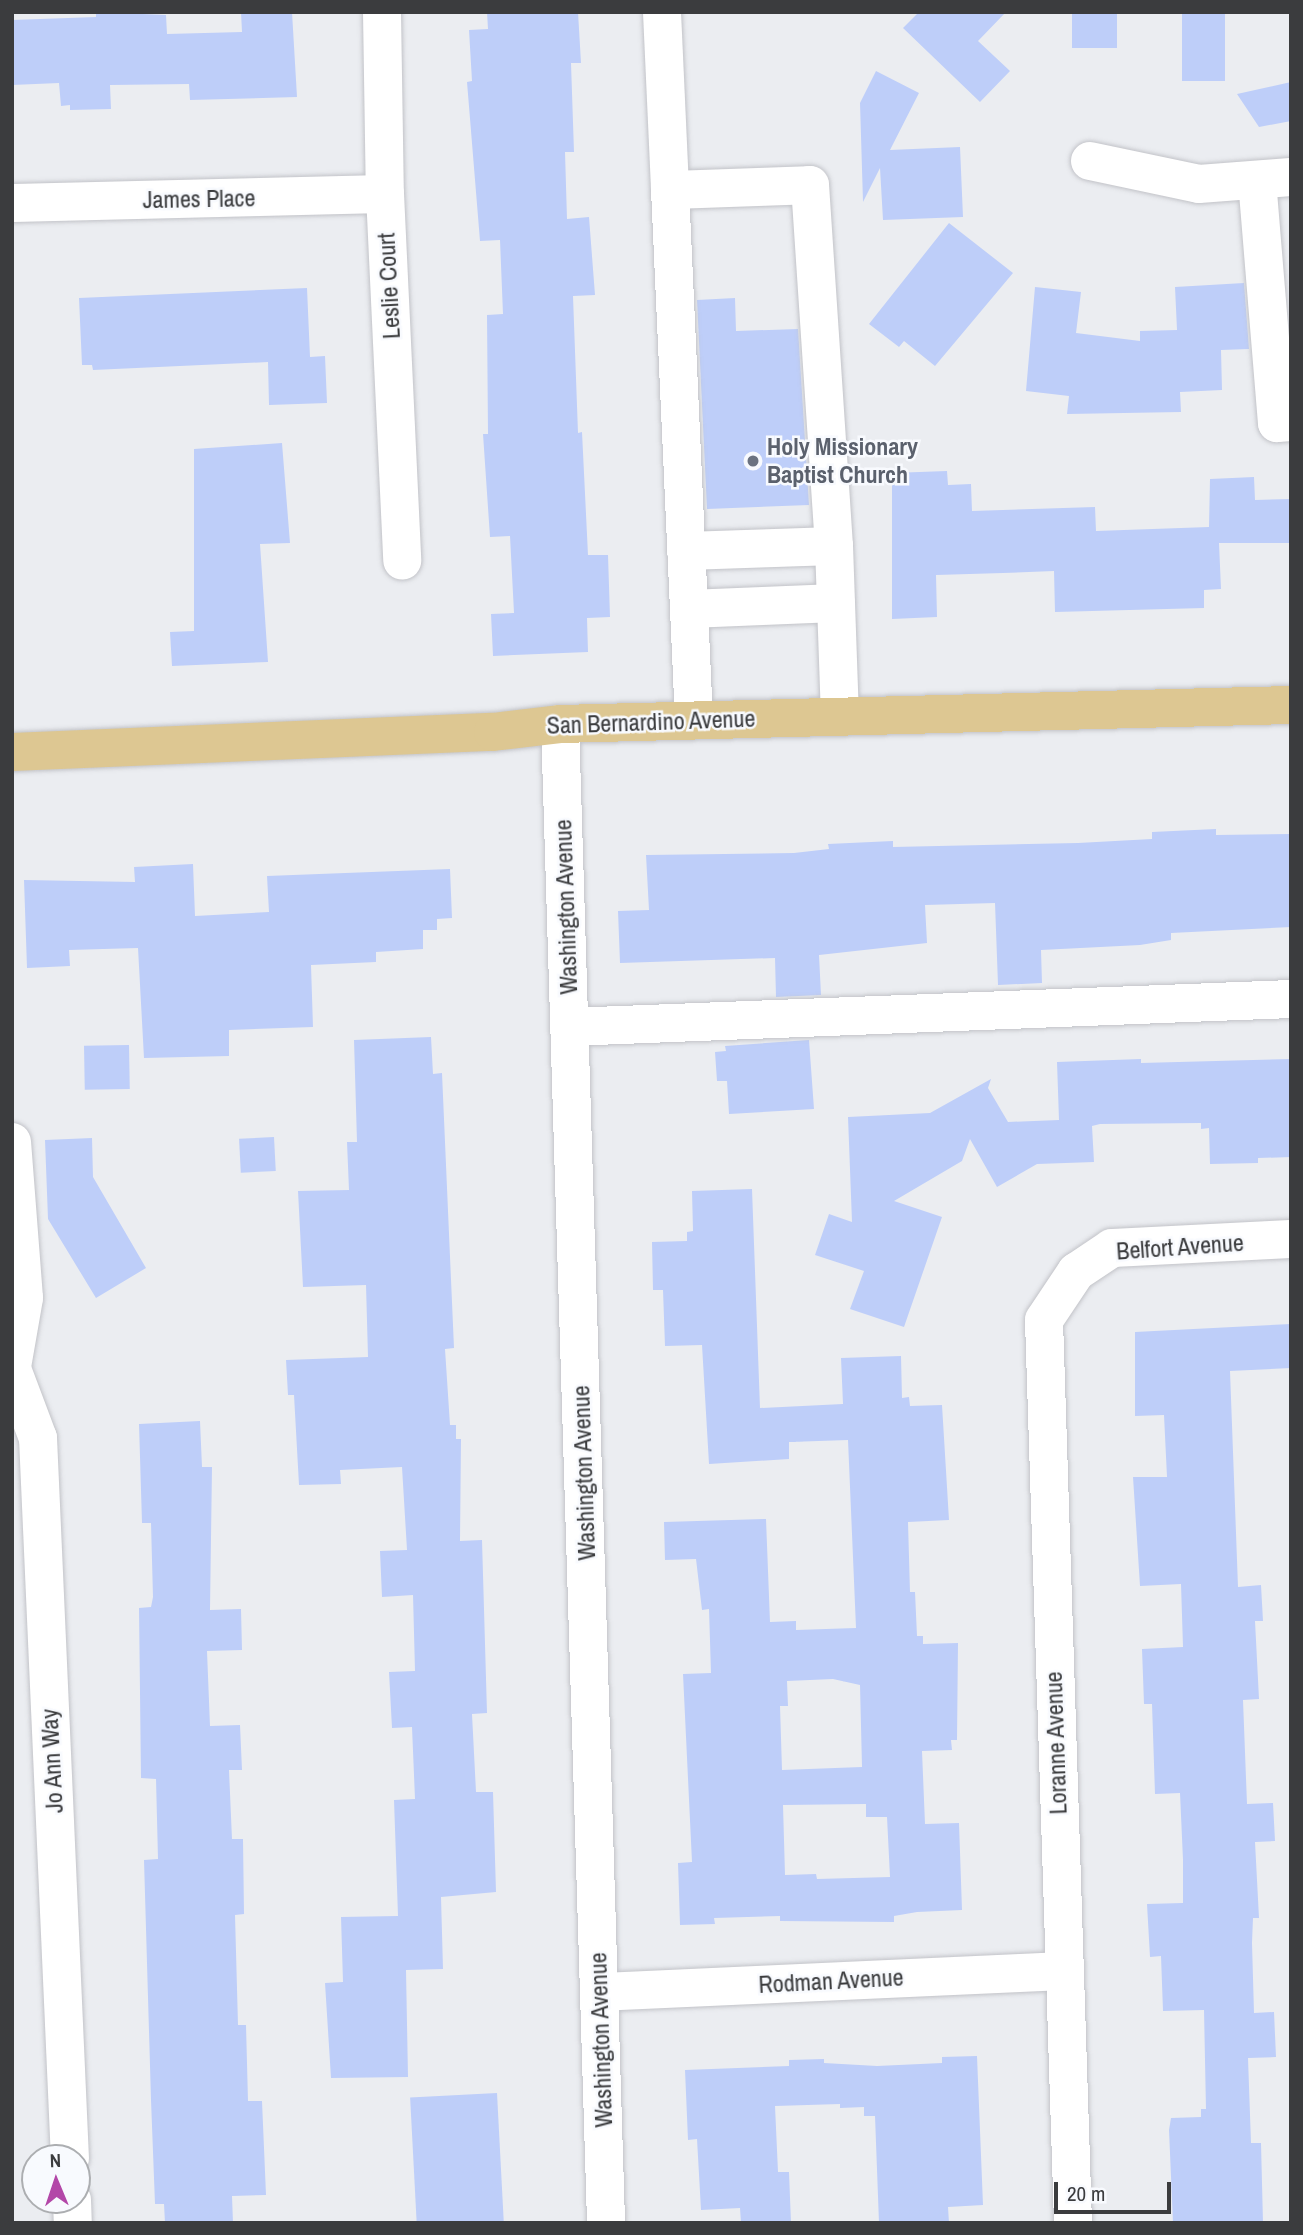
<!DOCTYPE html>
<html>
<head>
<meta charset="utf-8">
<style>
  body { margin:0 }
  #map { position:relative; width:1303px; height:2235px; overflow:hidden; background:#ebedf1; font-family:"Archivo Narrow",sans-serif }
  div>[style] { position:absolute }
  .building>* { inset:0; background:#becef9; transform-origin:0 0 }
  .roads { filter:drop-shadow(0 0 2px #c2c3c8) drop-shadow(0 0 2px #c2c3c8) }
  .minor>* { height:38px; margin:-19px; padding:0 19px; transform-origin:19px; border-radius:19px; background:#fff }
  .major>* { height:38px; margin:-19px; padding:0 19px; transform-origin:19px; border-radius:19px; background:#ddc792 }
  .dots>* { width:19px; height:19px; translate:-50% -50%; box-sizing:border-box; border:4px solid #f8fafe; border-radius:50% }
  span { translate:-50% -50%; white-space:nowrap; text-align:center; line-height:1.15; -webkit-text-stroke:5px #f8fafe; paint-order:stroke }
  .street-label { font-size:24px; color:#3b3c3e }
  .worship-label { font-size:24px; color:#5b616d; font-weight:700 }
  .left { translate:0 -50%; text-align:left }
  .frame { position:absolute; inset:0; border:14px solid #3b3c3e; pointer-events:none }
  .north { position:absolute; left:21px; top:2144px; width:70px; height:70px; box-sizing:border-box; background:#f8fafe; border:2px solid #acaeb1; border-radius:50%; rotate:358deg; font-size:19px; font-weight:700; line-height:28px; text-align:center; color:#3b3c3e }
  .north::after { content:''; display:block; margin:auto; width:24px; height:32px; background:#b347a8; clip-path:polygon(50% 0,100% 100%,50% 72%,0 100%) }
  .scale { position:absolute; left:1054px; top:2182px; width:117px; height:32px; box-sizing:border-box; border:4px solid #3b3c3e; border-top:0; padding-left:9px; font-size:21px; line-height:24px; white-space:nowrap; color:#3b3c3e; -webkit-text-stroke:5px #f8fafe; paint-order:stroke }
</style>
</head>
<body>
<div id="map">
  <div class="building">
    <div style="clip-path:polygon(96px 12px,166px 15px,167px 34px,242px 32px,241px 12px,292px 12px,297px 97px,190px 100px,189px 84px,110px 85px,111px 109px,70px 110px,70px 105px,61px 106px,59px 83px,12px 85px,12px 20px,96px 17px)"></div>
    <div style="clip-path:polygon(487px 12px,578px 12px,581px 63px,571px 63px,574px 152px,565px 152px,567px 219px,589px 217px,595px 295px,573px 296px,578px 433px,582px 432px,588px 555px,608px 555px,610px 617px,587px 618px,588px 652px,493px 656px,491px 614px,514px 613px,510px 536px,490px 537px,483px 434px,488px 434px,487px 315px,503px 314px,500px 240px,480px 241px,467px 82px,472px 81px,469px 30px,488px 29px)"></div>
    <div style="clip-path:polygon(919px 12px,1006px 12px,978px 41px,1010px 71px,980px 102px,903px 28px)"></div>
    <div style="left:1072px;top:12px;width:45px;height:36px"></div>
    <div style="left:1182px;top:12px;width:43px;height:69px"></div>
    <div style="clip-path:polygon(876px 71px,919px 93px,890px 150px,960px 147px,963px 217px,883px 220px,880px 168px,863px 202px,860px 103px)"></div>
    <div style="clip-path:polygon(1291px 82px,1291px 121px,1259px 127px,1237px 94px)"></div>
    <div style="clip-path:polygon(949px 223px,1013px 273px,935px 366px,904px 341px,899px 347px,869px 324px)"></div>
    <div style="clip-path:polygon(1244px 283px,1249px 349px,1221px 350px,1222px 390px,1180px 392px,1181px 412px,1067px 414px,1069px 396px,1026px 391px,1035px 287px,1081px 292px,1076px 333px,1140px 341px,1140px 331px,1177px 330px,1175px 287px)"></div>
    <div style="clip-path:polygon(307px 288px,310px 357px,325px 356px,327px 403px,269px 405px,268px 362px,93px 370px,92px 365px,82px 365px,79px 298px)"></div>
    <div style="clip-path:polygon(735px 298px,736px 331px,798px 329px,809px 505px,707px 509px,697px 300px)"></div>
    <div style="clip-path:polygon(282px 443px,290px 543px,260px 544px,268px 662px,172px 666px,170px 632px,194px 631px,194px 449px)"></div>
    <div style="clip-path:polygon(947px 471px,948px 485px,971px 484px,972px 511px,1095px 507px,1096px 531px,1209px 527px,1210px 479px,1254px 477px,1255px 500px,1291px 499px,1291px 543px,1219px 543px,1221px 589px,1204px 590px,1204px 608px,1055px 612px,1054px 571px,1003px 573px,936px 575px,937px 617px,892px 619px,892px 473px)"></div>
    <div style="clip-path:polygon(1216px 829px,1216px 835px,1291px 834px,1291px 927px,1171px 933px,1171px 940px,1140px 945px,1041px 950px,1042px 983px,998px 985px,995px 903px,925px 905px,927px 943px,819px 955px,821px 995px,776px 997px,775px 958px,620px 963px,618px 911px,649px 910px,646px 855px,794px 853px,829px 849px,828px 844px,893px 841px,893px 847px,1078px 843px,1152px 839px,1152px 832px)"></div>
    <div style="clip-path:polygon(193px 864px,195px 916px,269px 912px,267px 876px,450px 869px,452px 918px,437px 919px,437px 930px,423px 930px,423px 949px,376px 952px,376px 962px,311px 965px,313px 1027px,229px 1030px,229px 1056px,144px 1058px,138px 948px,69px 950px,70px 966px,27px 968px,24px 880px,135px 882px,134px 867px)"></div>
    <div style="clip-path:polygon(431px 1037px,433px 1074px,442px 1073px,454px 1348px,445px 1349px,450px 1425px,456px 1425px,456px 1439px,461px 1439px,460px 1541px,482px 1540px,487px 1713px,472px 1714px,476px 1792px,493px 1792px,496px 1892px,441px 1897px,443px 1969px,406px 1970px,408px 2077px,331px 2078px,325px 1983px,343px 1982px,341px 1917px,398px 1916px,394px 1800px,415px 1799px,412px 1727px,392px 1728px,389px 1672px,415px 1671px,413px 1595px,382px 1597px,380px 1551px,407px 1550px,402px 1467px,340px 1470px,341px 1484px,299px 1485px,294px 1395px,288px 1395px,286px 1360px,368px 1357px,366px 1285px,303px 1287px,298px 1191px,349px 1190px,347px 1142px,357px 1142px,354px 1040px)"></div>
    <div style="clip-path:polygon(809px 1040px,814px 1109px,729px 1114px,727px 1081px,717px 1081px,715px 1052px,726px 1051px,725px 1046px)"></div>
    <div style="left:129px;top:1045px;width:44px;height:45px;rotate:89deg"></div>
    <div style="clip-path:polygon(1141px 1059px,1141px 1063px,1291px 1059px,1291px 1157px,1258px 1158px,1258px 1163px,1210px 1164px,1209px 1128px,1201px 1129px,1201px 1123px,1100px 1124px,1092px 1126px,1094px 1162px,1037px 1164px,997px 1187px,970px 1139px,962px 1161px,894px 1201px,942px 1217px,904px 1327px,850px 1309px,864px 1271px,815px 1255px,829px 1214px,852px 1222px,848px 1117px,930px 1113px,991px 1079px,988px 1088px,1008px 1122px,1059px 1120px,1057px 1062px)"></div>
    <div style="left:274px;top:1137px;width:34px;height:35px;rotate:87deg"></div>
    <div style="clip-path:polygon(92px 1138px,93px 1177px,146px 1268px,96px 1298px,48px 1219px,45px 1140px)"></div>
    <div style="clip-path:polygon(evenodd,752px 1189px,760px 1408px,843px 1404px,841px 1358px,901px 1356px,902px 1398px,909px 1397px,910px 1406px,942px 1405px,949px 1520px,908px 1522px,910px 1592px,915px 1592px,917px 1636px,923px 1636px,923px 1644px,958px 1643px,957px 1740px,951px 1740px,952px 1750px,922px 1751px,925px 1824px,959px 1823px,962px 1910px,917px 1912px,894px 1916px,894px 1922px,780px 1921px,780px 1916px,714px 1918px,715px 1924px,680px 1925px,678px 1863px,692px 1862px,683px 1674px,711px 1673px,709px 1609px,702px 1610px,696px 1559px,665px 1560px,664px 1522px,766px 1519px,770px 1622px,796px 1621px,796px 1630px,856px 1628px,848px 1440px,789px 1442px,789px 1459px,709px 1464px,702px 1345px,665px 1346px,663px 1290px,653px 1290px,652px 1242px,687px 1241px,687px 1232px,693px 1231px,692px 1191px,752px 1189px,833px 1679px,860px 1685px,862px 1767px,782px 1770px,780px 1706px,788px 1706px,787px 1681px,833px 1679px,752px 1189px,866px 1804px,866px 1817px,887px 1817px,890px 1877px,817px 1879px,816px 1874px,785px 1875px,783px 1805px,866px 1804px)"></div>
    <div style="clip-path:polygon(1291px 1324px,1291px 1368px,1230px 1371px,1238px 1587px,1261px 1585px,1263px 1621px,1255px 1621px,1259px 1699px,1243px 1700px,1247px 1804px,1273px 1803px,1275px 1841px,1255px 1842px,1259px 1918px,1253px 1918px,1252px 1943px,1254px 2013px,1274px 2012px,1276px 2057px,1248px 2058px,1251px 2143px,1261px 2143px,1263px 2223px,1173px 2223px,1169px 2130px,1171px 2118px,1201px 2117px,1201px 2109px,1206px 2109px,1204px 2010px,1163px 2011px,1161px 1956px,1150px 1957px,1147px 1904px,1183px 1903px,1183px 1860px,1180px 1793px,1155px 1794px,1152px 1704px,1144px 1704px,1142px 1649px,1183px 1647px,1181px 1584px,1140px 1586px,1133px 1477px,1167px 1477px,1164px 1415px,1135px 1416px,1135px 1332px)"></div>
    <div style="clip-path:polygon(200px 1421px,202px 1467px,212px 1467px,210px 1610px,241px 1609px,242px 1650px,207px 1651px,210px 1726px,240px 1725px,242px 1770px,229px 1770px,232px 1839px,243px 1839px,244px 1914px,235px 1915px,238px 2025px,246px 2025px,248px 2101px,262px 2101px,266px 2195px,232px 2196px,233px 2223px,165px 2223px,164px 2204px,155px 2204px,151px 2100px,144px 1860px,158px 1859px,156px 1779px,141px 1778px,139px 1608px,151px 1607px,153px 1597px,151px 1523px,142px 1523px,139px 1424px)"></div>
    <div style="clip-path:polygon(977px 2056px,983px 2205px,948px 2207px,949px 2223px,879px 2223px,875px 2116px,864px 2116px,864px 2107px,840px 2108px,840px 2104px,775px 2106px,778px 2172px,789px 2172px,791px 2223px,741px 2223px,740px 2208px,701px 2210px,697px 2139px,688px 2140px,685px 2070px,789px 2066px,789px 2060px,824px 2059px,824px 2063px,877px 2066px,942px 2063px,942px 2057px)"></div>
    <div style="left:497px;top:2093px;width:130px;height:87px;rotate:87deg"></div>
  </div>
  <div class="roads">
    <div class="minor">
      <div style="left:382px;top:12px;width:182px;rotate:89.1deg"></div>
      <div style="left:385px;top:194px;width:367px;rotate:87.3deg"></div>
      <div style="left:662px;top:12px;width:178px;rotate:87.4deg"></div>
      <div style="left:1090px;top:161px;width:111px;rotate:11.9deg"></div>
      <div style="left:1199px;top:184px;width:92px;rotate:-4.4deg"></div>
      <div style="left:1257px;top:180px;width:244px;rotate:85.3deg"></div>
      <div style="left:1277px;top:423px;width:14px;rotate:-4deg"></div>
      <div style="left:12px;top:203px;width:373px;rotate:-1.4deg"></div>
      <div style="left:686px;top:551px;width:148px;rotate:-1.9deg"></div>
      <div style="left:689px;top:609px;width:147px;rotate:-2.3deg"></div>
      <div style="left:694px;top:720px;width:531px;rotate:-92.59deg"></div>
      <div style="left:670px;top:190px;width:140px;rotate:-2deg"></div>
      <div style="left:810px;top:185px;width:362px;rotate:86.2deg"></div>
      <div style="left:834px;top:546px;width:170px;rotate:88deg"></div>
      <div style="left:560px;top:724px;width:1500px;rotate:88.24deg"></div>
      <div style="left:569px;top:1027px;width:723px;rotate:-2.22deg"></div>
      <div style="left:12px;top:1142px;width:156px;rotate:85.6deg"></div>
      <div style="left:24px;top:1298px;width:70px;rotate:99.9deg"></div>
      <div style="left:12px;top:1369px;width:74px;rotate:69.4deg"></div>
      <div style="left:38px;top:1438px;width:721px;rotate:87.46deg"></div>
      <div style="left:600px;top:1992px;width:462px;rotate:-2.6deg"></div>
      <div style="left:72px;top:2200px;width:23px;rotate:88deg"></div>
      <div style="left:1073px;top:2223px;width:903px;rotate:-91.84deg"></div>
      <div style="left:1044px;top:1320px;width:58px;rotate:-56.3deg"></div>
      <div style="left:1076px;top:1272px;width:43px;rotate:-33.7deg"></div>
      <div style="left:1112px;top:1248px;width:179px;rotate:-2.9deg"></div>
    </div>
    <div class="major">
      <div style="left:12px;top:752px;width:481px;rotate:-2.4deg"></div>
      <div style="left:493px;top:732px;width:67px;rotate:-6.8deg"></div>
      <div style="left:560px;top:724px;width:731px;rotate:-1.49deg"></div>
    </div>
  </div>
  <div class="dots">
    <div style="left:753px;top:461px;background:#6b7280"></div>
  </div>
  <div class="street-label">
    <span style="left:199px;top:199px;rotate:-1deg">James Place</span>
    <span style="left:389px;top:286px;rotate:-93deg">Leslie Court</span>
    <span style="left:651px;top:722px;rotate:-2deg">San Bernardino Avenue</span>
    <span style="left:566px;top:907px;rotate:-92deg">Washington Avenue</span>
    <span style="left:1180px;top:1247px;rotate:-4deg">Belfort Avenue</span>
    <span style="left:584px;top:1473px;rotate:-92deg">Washington Avenue</span>
    <span style="left:1056px;top:1743px;rotate:-92deg">Loranne Avenue</span>
    <span style="left:52px;top:1761px;rotate:-93deg">Jo Ann Way</span>
    <span style="left:831px;top:1981px;rotate:-3deg">Rodman Avenue</span>
    <span style="left:601px;top:2040px;rotate:-92deg">Washington Avenue</span>
  </div>
  <div class="worship-label">
    <span class="left" style="left:767px;top:461px">Holy Missionary<br>Baptist Church</span>
  </div>
  <div class="frame"></div>
  <div class="north">N</div>
  <div class="scale">20 m</div>
</div>
</body>
</html>
